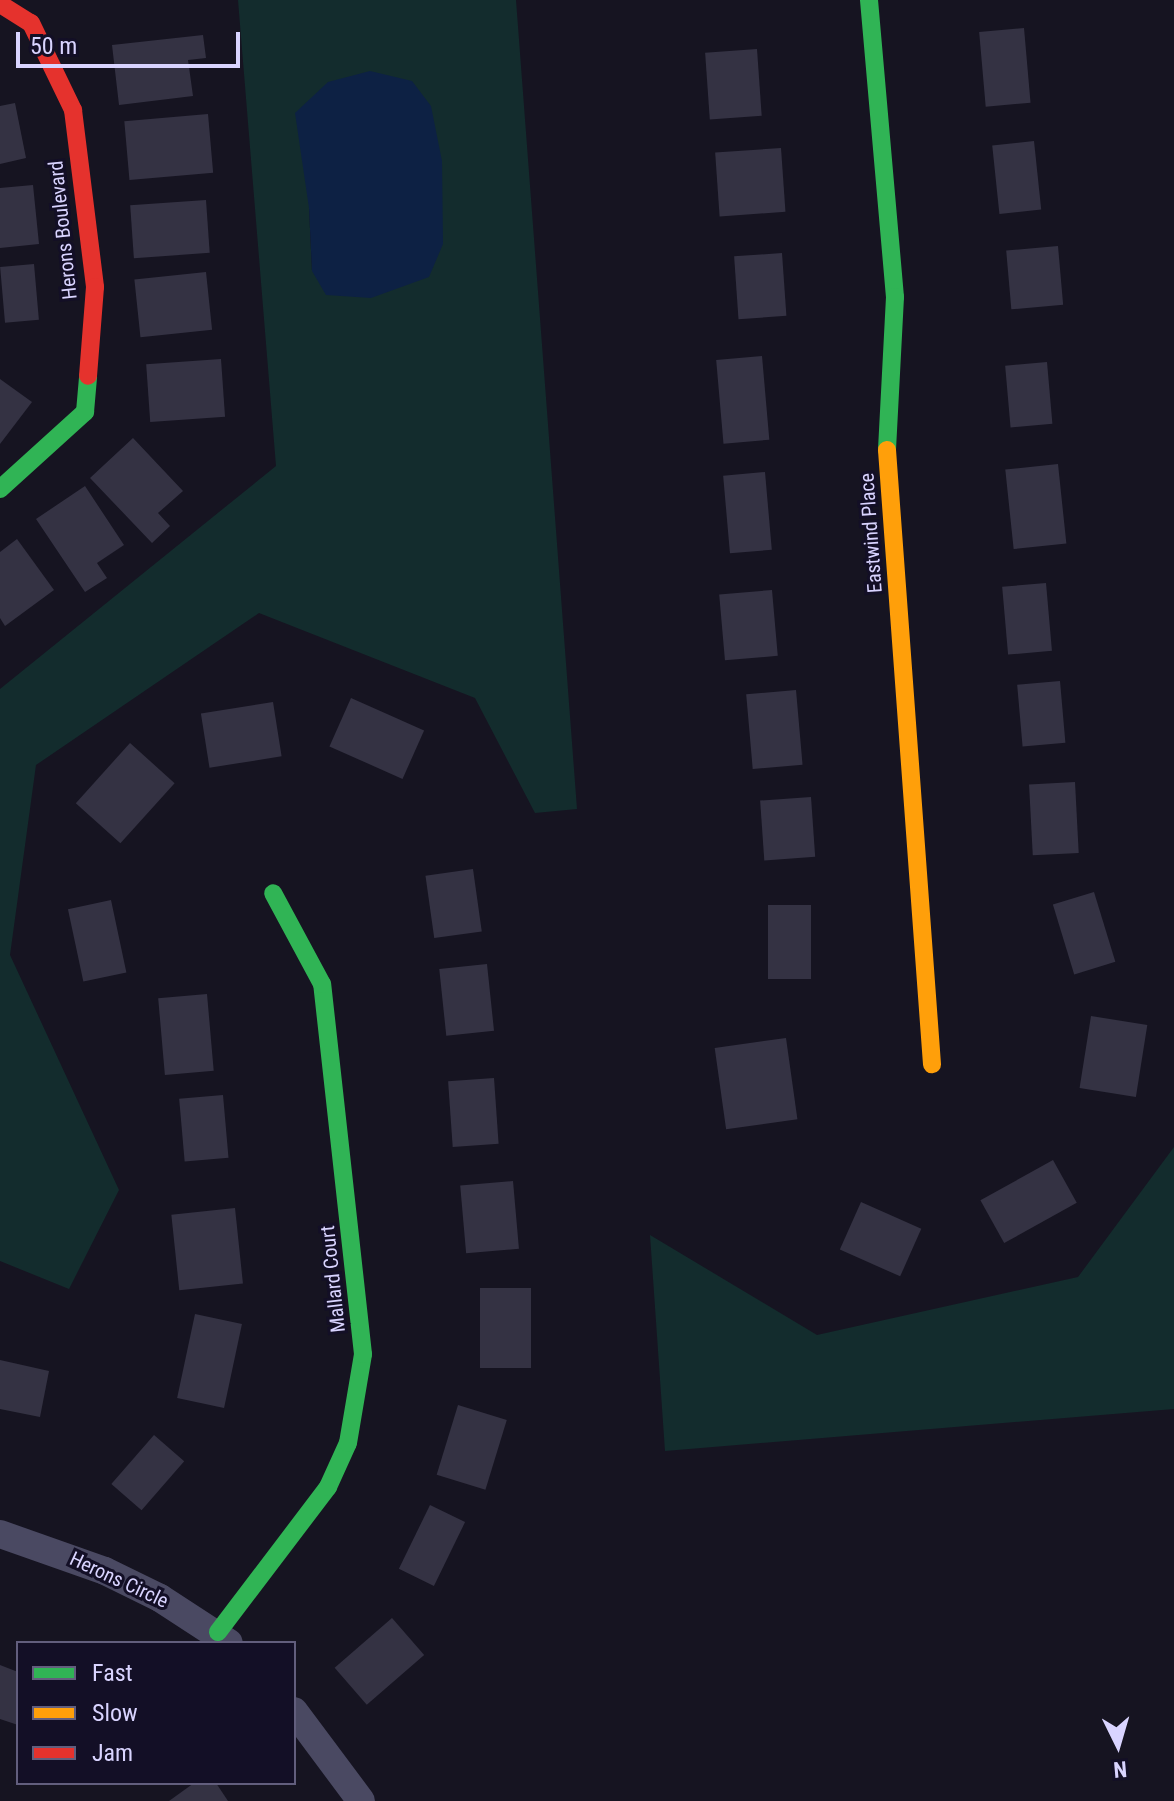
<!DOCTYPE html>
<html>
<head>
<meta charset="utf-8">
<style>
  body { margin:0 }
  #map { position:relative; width:1174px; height:1801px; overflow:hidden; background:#161421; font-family:"Roboto Condensed",sans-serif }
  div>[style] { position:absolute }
  .green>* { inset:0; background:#132c2d }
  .water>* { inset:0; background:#0d2144 }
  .building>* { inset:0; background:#343243; transform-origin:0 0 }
  .street>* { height:28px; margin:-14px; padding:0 14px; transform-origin:14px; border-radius:14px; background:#4a4962 }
  .fast>* { height:18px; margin:-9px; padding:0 9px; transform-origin:9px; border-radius:9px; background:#30b455 }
  .slow>* { height:18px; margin:-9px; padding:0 9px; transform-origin:9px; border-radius:9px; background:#ff9f0a }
  .jam>* { height:18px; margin:-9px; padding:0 9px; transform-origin:9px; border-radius:9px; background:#e5322d }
  span { translate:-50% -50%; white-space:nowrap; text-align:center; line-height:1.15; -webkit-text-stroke:6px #130f26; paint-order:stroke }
  .street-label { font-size:20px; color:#d9d4ff }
  .legend { position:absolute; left:16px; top:1641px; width:280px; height:144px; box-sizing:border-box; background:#130f26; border:2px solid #625e7d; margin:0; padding:10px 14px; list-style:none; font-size:24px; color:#d9d4ff }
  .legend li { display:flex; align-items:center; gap:16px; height:40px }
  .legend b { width:40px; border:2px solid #625e7d }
  .north { position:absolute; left:1078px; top:1705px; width:80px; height:80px; -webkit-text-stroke:6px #130f26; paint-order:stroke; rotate:175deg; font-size:22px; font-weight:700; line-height:32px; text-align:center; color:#d9d4ff }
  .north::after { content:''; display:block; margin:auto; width:28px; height:36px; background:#d9d4ff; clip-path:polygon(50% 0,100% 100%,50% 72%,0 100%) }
  .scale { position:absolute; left:16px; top:32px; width:224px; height:36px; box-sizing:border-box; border:4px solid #d9d4ff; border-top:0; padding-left:10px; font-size:24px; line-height:28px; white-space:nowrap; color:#d9d4ff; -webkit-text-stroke:6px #130f26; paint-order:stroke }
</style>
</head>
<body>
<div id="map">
  <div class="green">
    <div style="clip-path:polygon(evenodd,238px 0,516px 0,577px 809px,535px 813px,475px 698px,259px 613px,36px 765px,10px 955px,119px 1190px,69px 1289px,0 1261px,0 689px,276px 466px,238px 0,328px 82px,312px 271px,309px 208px,328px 82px)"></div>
    <div style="clip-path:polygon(1174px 1147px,1174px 1409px,665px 1451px,650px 1235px,817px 1335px,1078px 1277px)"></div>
  </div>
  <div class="water">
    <div style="clip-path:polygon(370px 71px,412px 81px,431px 106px,442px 161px,443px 244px,429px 277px,371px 298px,326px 295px,312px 271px,309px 208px,295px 113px,328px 82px)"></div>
  </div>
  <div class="building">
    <div style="left:1024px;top:28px;width:75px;height:45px;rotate:85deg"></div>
    <div style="clip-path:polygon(203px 35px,206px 58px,188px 60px,193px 96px,119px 105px,112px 45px)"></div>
    <div style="left:757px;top:49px;width:67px;height:52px;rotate:86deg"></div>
    <div style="clip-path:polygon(15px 103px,26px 158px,0 164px,0 106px)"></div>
    <div style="left:208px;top:114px;width:59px;height:84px;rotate:85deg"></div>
    <div style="left:1034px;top:141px;width:69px;height:42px;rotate:84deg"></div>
    <div style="left:781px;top:148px;width:64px;height:66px;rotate:86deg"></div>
    <div style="clip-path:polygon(33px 185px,39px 244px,0 248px,0 188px)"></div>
    <div style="left:206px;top:200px;width:53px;height:76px;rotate:86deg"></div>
    <div style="left:1058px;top:246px;width:59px;height:52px;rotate:85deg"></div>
    <div style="left:782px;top:253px;width:63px;height:48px;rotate:86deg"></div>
    <div style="left:34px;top:264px;width:56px;height:34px;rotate:85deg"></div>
    <div style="left:206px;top:272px;width:58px;height:72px;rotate:84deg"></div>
    <div style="left:762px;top:356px;width:84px;height:46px;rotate:85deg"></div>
    <div style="left:221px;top:359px;width:58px;height:75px;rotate:86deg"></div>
    <div style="left:1047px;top:362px;width:62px;height:42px;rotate:85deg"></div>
    <div style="clip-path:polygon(0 379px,32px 402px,0 444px)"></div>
    <div style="clip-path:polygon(133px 438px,183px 491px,158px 513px,170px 526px,152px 543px,90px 478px)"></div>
    <div style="left:1058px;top:464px;width:80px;height:53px;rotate:84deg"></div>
    <div style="left:765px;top:472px;width:78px;height:42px;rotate:85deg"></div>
    <div style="clip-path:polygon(85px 486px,124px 545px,97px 563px,107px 578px,85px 592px,36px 519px)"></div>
    <div style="clip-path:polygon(17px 539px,54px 590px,5px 626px,0 618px,0 552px)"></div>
    <div style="left:1046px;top:583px;width:68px;height:44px;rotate:85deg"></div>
    <div style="left:772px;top:590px;width:66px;height:53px;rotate:85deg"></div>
    <div style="left:1060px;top:681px;width:62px;height:43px;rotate:85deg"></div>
    <div style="left:796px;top:690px;width:75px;height:50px;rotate:85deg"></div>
    <div style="left:351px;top:698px;width:80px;height:53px;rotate:24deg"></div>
    <div style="left:273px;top:702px;width:55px;height:73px;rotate:81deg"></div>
    <div style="left:130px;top:743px;width:60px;height:81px;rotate:42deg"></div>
    <div style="left:1075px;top:782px;width:71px;height:46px;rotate:87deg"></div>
    <div style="left:811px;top:797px;width:60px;height:51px;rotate:86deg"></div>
    <div style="left:473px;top:869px;width:63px;height:48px;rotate:82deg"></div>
    <div style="left:1094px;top:892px;width:73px;height:43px;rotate:73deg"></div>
    <div style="left:111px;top:900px;width:74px;height:44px;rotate:78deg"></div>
    <div style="left:768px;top:905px;width:43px;height:74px"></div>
    <div style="left:487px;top:964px;width:67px;height:48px;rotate:84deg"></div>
    <div style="left:207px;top:994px;width:77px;height:49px;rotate:85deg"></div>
    <div style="left:1091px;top:1016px;width:57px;height:73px;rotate:9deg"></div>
    <div style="left:786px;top:1038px;width:82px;height:72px;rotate:82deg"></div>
    <div style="left:494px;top:1078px;width:66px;height:46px;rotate:86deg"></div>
    <div style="left:223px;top:1095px;width:63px;height:44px;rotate:85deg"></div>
    <div style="left:1053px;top:1160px;width:49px;height:83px;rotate:61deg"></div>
    <div style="left:513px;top:1181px;width:68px;height:53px;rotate:85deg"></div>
    <div style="left:861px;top:1202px;width:66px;height:52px;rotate:24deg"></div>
    <div style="left:235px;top:1208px;width:76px;height:64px;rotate:84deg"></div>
    <div style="left:480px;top:1288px;width:51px;height:80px"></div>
    <div style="left:195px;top:1314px;width:48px;height:86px;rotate:12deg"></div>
    <div style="clip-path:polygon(0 1360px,49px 1371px,40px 1417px,0 1409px)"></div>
    <div style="left:458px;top:1405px;width:51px;height:73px;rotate:17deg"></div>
    <div style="left:154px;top:1435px;width:40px;height:65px;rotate:41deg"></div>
    <div style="left:430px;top:1505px;width:39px;height:71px;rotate:26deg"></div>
    <div style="left:392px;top:1618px;width:49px;height:76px;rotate:49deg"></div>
    <div style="clip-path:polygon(0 1665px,18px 1672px,18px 1725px,0 1719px)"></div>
    <div style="clip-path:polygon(194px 1783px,216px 1783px,228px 1801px,169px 1801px)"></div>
  </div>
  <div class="street">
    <div style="left:0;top:1534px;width:111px;rotate:19.4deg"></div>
    <div style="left:105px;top:1571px;width:61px;rotate:26.1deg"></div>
    <div style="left:160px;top:1598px;width:82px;rotate:33.1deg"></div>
    <div style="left:294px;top:1711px;width:112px;rotate:53.3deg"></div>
  </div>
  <div class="fast">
    <div style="left:869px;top:0;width:298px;rotate:85deg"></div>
    <div style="left:895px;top:297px;width:153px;rotate:93deg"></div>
    <div style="left:0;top:489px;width:115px;rotate:-42.2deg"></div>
    <div style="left:85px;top:412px;width:36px;rotate:-85deg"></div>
    <div style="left:218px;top:1632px;width:182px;rotate:-52.8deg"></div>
    <div style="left:328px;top:1487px;width:48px;rotate:-65.6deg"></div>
    <div style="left:348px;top:1443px;width:90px;rotate:-80.4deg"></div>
    <div style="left:363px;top:1354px;width:372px;rotate:-96.3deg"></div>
    <div style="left:322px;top:984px;width:103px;rotate:-118.3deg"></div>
  </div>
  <div class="slow">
    <div style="left:887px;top:450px;width:616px;rotate:85.81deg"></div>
  </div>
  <div class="jam">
    <div style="left:0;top:4px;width:36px;rotate:32deg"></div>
    <div style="left:31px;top:23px;width:97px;rotate:64.2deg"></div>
    <div style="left:73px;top:110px;width:178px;rotate:82.9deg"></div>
    <div style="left:95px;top:287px;width:89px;rotate:94.5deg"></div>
  </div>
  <div class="street-label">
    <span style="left:63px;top:230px;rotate:-96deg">Herons Boulevard</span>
    <span style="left:871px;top:533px;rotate:-94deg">Eastwind Place</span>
    <span style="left:333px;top:1279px;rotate:-96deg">Mallard Court</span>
    <span style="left:119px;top:1580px;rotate:25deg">Herons Circle</span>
  </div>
  <ul class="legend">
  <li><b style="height:10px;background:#30b455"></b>Fast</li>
  <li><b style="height:10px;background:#ff9f0a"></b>Slow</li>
  <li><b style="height:10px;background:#e5322d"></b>Jam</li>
  </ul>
  <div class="north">N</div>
  <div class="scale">50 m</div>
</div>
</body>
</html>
